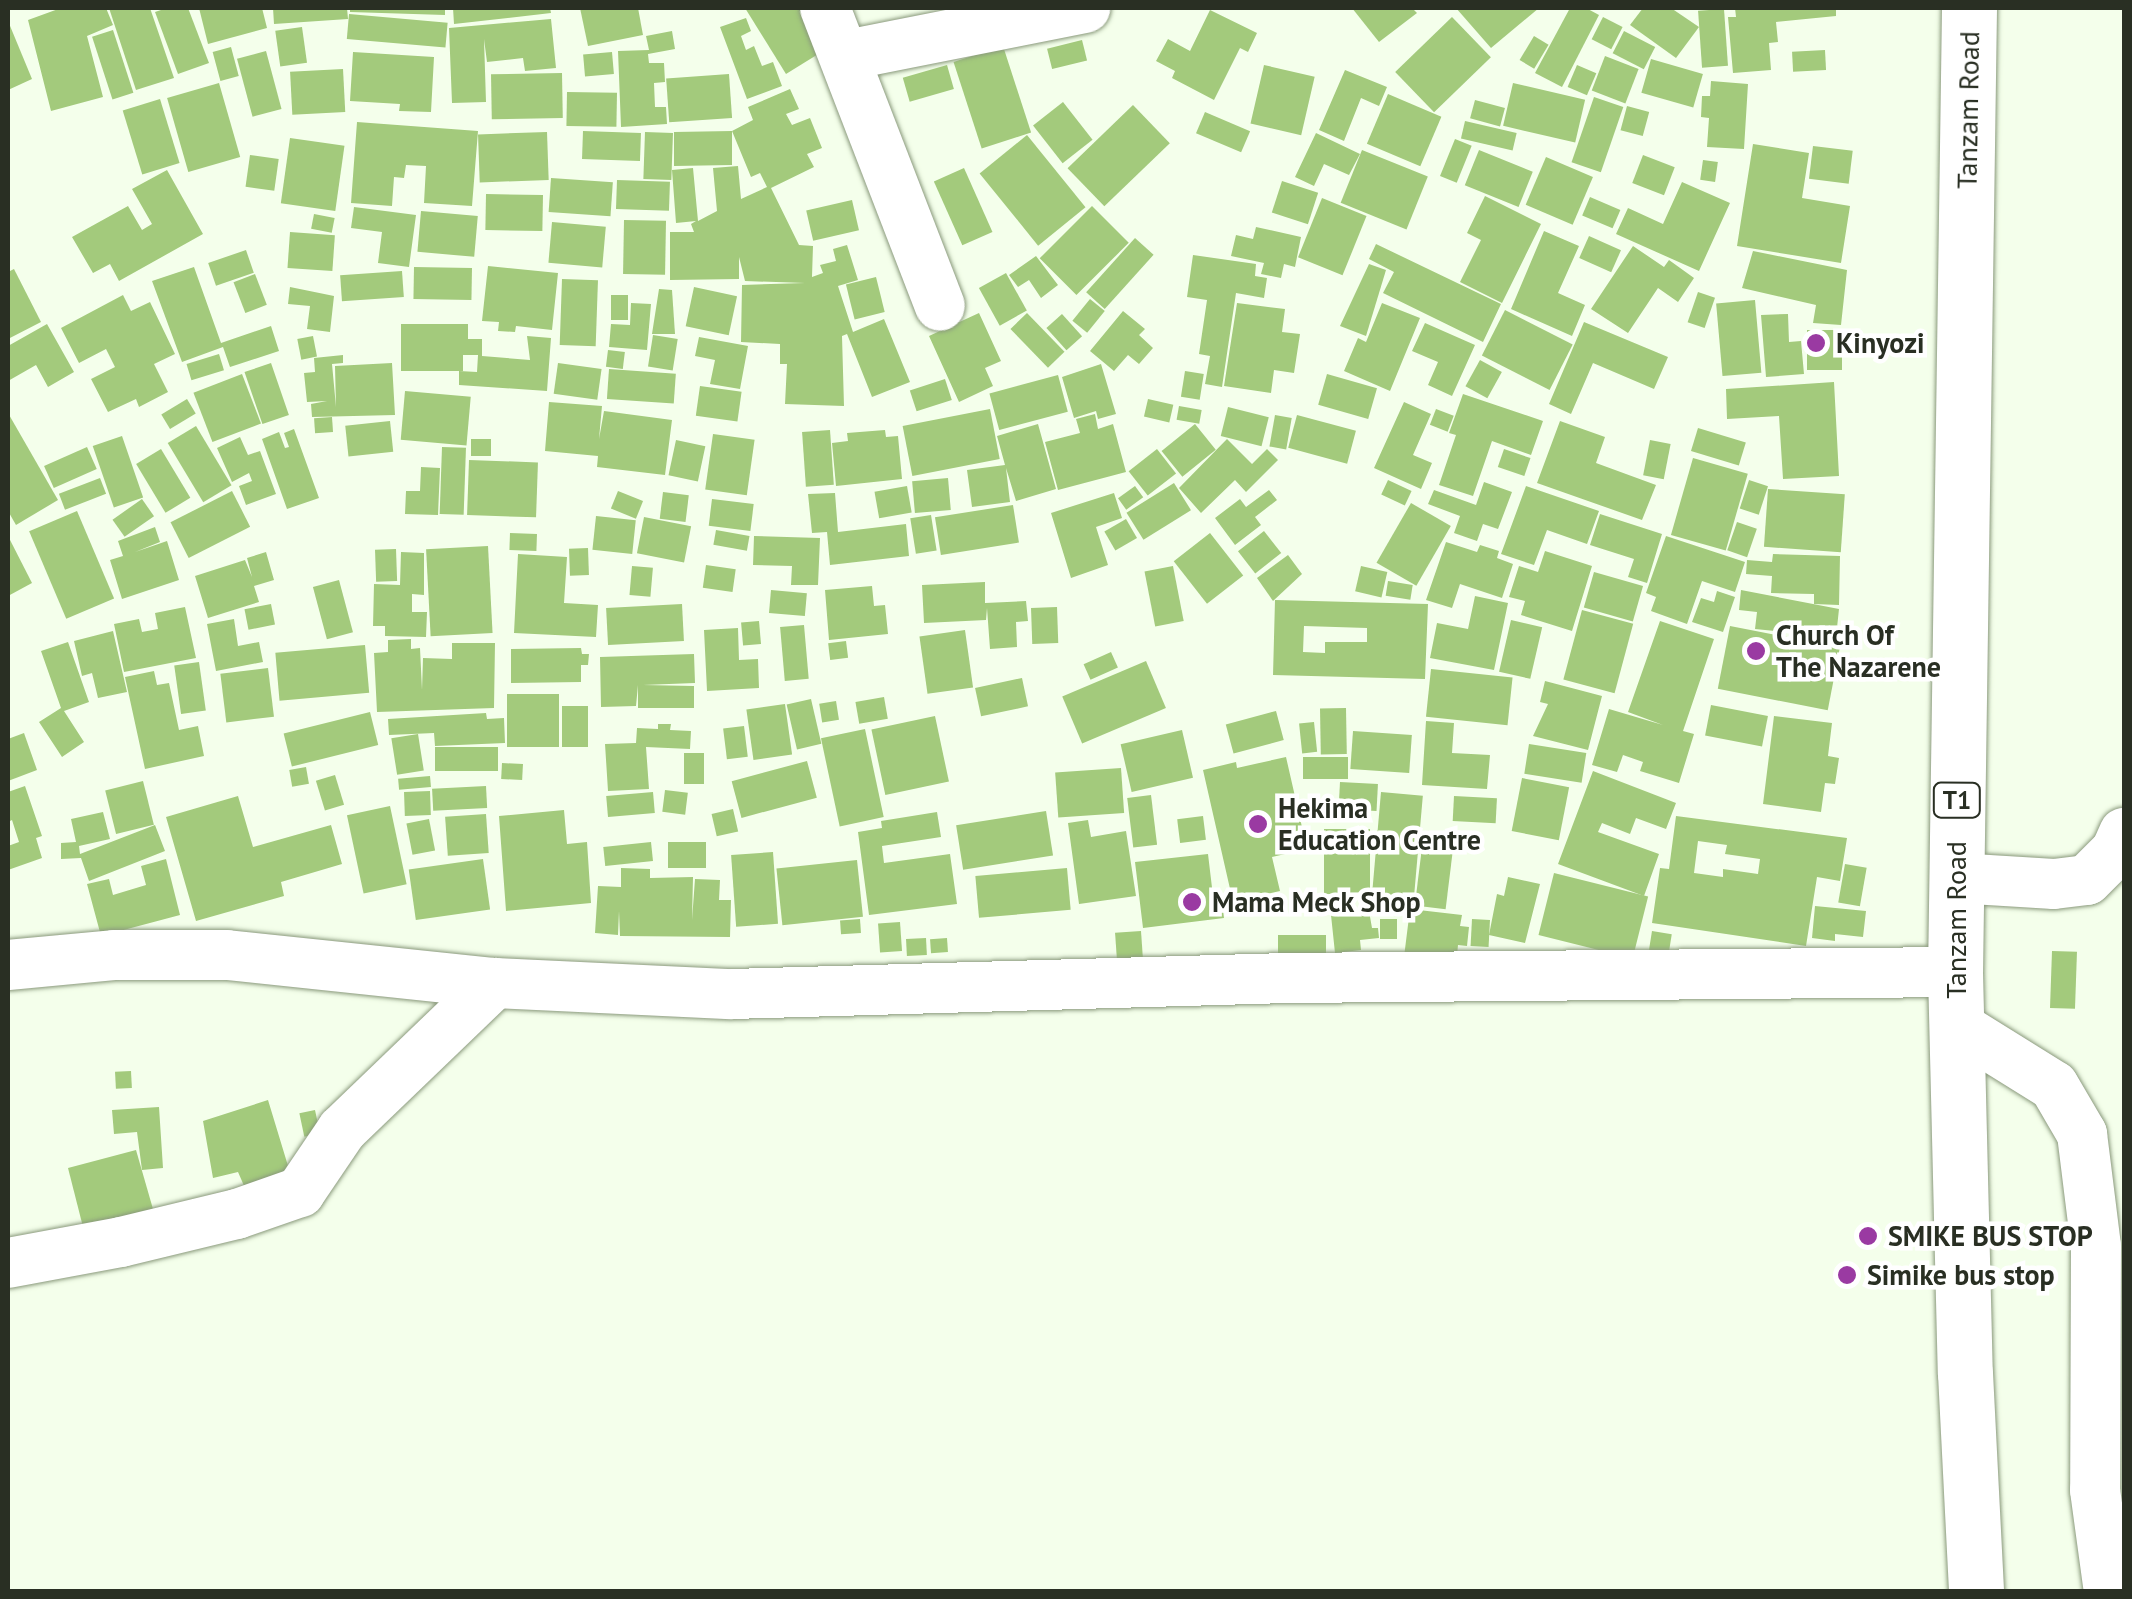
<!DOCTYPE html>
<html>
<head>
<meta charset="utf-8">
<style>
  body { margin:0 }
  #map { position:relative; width:2132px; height:1599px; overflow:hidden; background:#f4ffeb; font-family:"PT Sans",sans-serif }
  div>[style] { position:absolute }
  .building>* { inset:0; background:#a3ca7c; transform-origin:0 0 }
  .roads { filter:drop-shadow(0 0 2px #8a9a7c) drop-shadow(0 0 2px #8a9a7c) }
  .street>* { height:50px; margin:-25px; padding:0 25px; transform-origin:25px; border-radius:25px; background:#fff }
  .highway>* { height:55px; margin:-27.5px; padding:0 27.5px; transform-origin:27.5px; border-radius:27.5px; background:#fff }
  .dots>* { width:28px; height:28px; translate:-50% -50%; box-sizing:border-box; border:5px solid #fff; border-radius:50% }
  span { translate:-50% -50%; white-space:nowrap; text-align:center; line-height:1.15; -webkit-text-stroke:9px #fff; paint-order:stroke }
  .shield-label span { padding:2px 8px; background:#fff; border:2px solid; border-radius:8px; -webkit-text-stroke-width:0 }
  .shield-label { font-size:25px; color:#292f23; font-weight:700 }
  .street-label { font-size:28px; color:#292f23 }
  .poi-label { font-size:28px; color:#292f23; font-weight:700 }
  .left { translate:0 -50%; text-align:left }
  .frame { position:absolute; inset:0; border:10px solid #292f23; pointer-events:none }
</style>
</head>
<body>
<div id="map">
  <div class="building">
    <div style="clip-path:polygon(61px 8px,106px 8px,113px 25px,87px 36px,103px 97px,51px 111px,28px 20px)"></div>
    <div style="clip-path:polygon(109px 8px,150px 8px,174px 78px,136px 90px)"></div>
    <div style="clip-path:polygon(167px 8px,188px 8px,209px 63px,178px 74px,155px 12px)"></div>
    <div style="clip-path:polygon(199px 8px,262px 8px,267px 28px,208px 44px)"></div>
    <div style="clip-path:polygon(273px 8px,347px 8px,348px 19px,274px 24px)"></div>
    <div style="clip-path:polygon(350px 8px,445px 8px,445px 15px,350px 12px)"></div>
    <div style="clip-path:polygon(453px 8px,550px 8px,551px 13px,454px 24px)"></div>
    <div style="clip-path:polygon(580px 8px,638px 8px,643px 35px,588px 46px)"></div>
    <div style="clip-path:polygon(745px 8px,803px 8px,828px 48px,786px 74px)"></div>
    <div style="clip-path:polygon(1352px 8px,1412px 8px,1417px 13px,1379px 42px)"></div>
    <div style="clip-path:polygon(1456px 8px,1539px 8px,1491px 48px)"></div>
    <div style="clip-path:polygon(1570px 8px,1586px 8px,1599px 15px,1562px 87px,1535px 73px)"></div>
    <div style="clip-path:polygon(1643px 8px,1671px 8px,1699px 27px,1676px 58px,1630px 25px)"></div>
    <div style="clip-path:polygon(1735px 8px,1836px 8px,1836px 16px,1776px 22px,1778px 42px,1769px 43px,1771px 70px,1733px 73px,1728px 17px,1736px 17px)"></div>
    <div style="left:1724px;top:9px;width:57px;height:26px;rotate:86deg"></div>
    <div style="clip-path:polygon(1210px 10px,1257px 33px,1248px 52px,1240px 48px,1214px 100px,1172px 78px,1175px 71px,1156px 61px,1168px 39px,1190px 51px)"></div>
    <div style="left:349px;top:14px;width:99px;height:25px;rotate:5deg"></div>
    <div style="left:1452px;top:17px;width:56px;height:79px;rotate:46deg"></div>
    <div style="left:1603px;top:17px;width:22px;height:25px;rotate:27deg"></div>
    <div style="clip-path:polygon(746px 18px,751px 31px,741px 36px,746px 50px,754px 46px,762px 66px,773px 62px,782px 86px,747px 99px,720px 27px)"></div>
    <div style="clip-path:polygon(551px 19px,556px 68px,525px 71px,523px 58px,487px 62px,484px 39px,486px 102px,452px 103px,449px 28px)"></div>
    <div style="clip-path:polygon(8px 21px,32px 79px,8px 90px)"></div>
    <div style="left:302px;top:27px;width:36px;height:27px;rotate:82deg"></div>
    <div style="left:113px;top:30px;width:66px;height:22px;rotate:72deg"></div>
    <div style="clip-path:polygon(672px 31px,675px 49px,648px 54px,649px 63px,664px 63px,665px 82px,654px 83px,655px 107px,666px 107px,667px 124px,621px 127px,618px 51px,649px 50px,646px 36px)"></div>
    <div style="left:1624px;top:31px;width:35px;height:25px;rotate:27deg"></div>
    <div style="left:1534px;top:36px;width:17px;height:28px;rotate:31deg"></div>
    <div style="left:1082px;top:40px;width:21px;height:36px;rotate:76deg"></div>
    <div style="left:1003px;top:46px;width:91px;height:52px;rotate:72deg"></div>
    <div style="left:231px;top:47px;width:30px;height:19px;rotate:75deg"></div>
    <div style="left:1825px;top:50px;width:20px;height:33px;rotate:87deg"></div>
    <div style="left:266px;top:51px;width:60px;height:30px;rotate:75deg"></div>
    <div style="clip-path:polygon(353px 52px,434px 57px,431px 112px,399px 111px,400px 104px,350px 101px)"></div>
    <div style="left:612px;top:52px;width:22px;height:29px;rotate:85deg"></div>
    <div style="left:1605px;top:56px;width:36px;height:37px;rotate:21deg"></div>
    <div style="left:1651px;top:59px;width:54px;height:35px;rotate:16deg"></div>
    <div style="left:947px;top:65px;width:25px;height:46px;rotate:74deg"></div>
    <div style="left:1264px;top:65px;width:52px;height:60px;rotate:13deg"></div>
    <div style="left:1577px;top:65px;width:21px;height:24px;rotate:23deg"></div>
    <div style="left:343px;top:69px;width:43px;height:53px;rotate:87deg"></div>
    <div style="clip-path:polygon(1345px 70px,1387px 87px,1379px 106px,1361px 98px,1344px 141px,1319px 130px)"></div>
    <div style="left:562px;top:73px;width:45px;height:71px;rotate:89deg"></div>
    <div style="left:729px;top:74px;width:44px;height:63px;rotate:86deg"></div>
    <div style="clip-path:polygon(1711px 81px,1748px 84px,1744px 149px,1707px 147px,1709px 118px,1701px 117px,1702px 96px,1710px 96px)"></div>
    <div style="left:219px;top:83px;width:77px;height:54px;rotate:74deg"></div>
    <div style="left:1513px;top:83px;width:74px;height:44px;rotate:13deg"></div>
    <div style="clip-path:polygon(790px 89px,799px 109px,786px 114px,792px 125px,810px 118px,822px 148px,807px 154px,814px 167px,771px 188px,799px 245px,813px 246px,812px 277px,823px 273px,820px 265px,836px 261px,833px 249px,847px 245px,858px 280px,838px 286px,853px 332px,884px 319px,910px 382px,872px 397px,847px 334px,842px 336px,844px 406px,785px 404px,787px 364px,780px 364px,780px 344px,741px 342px,742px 285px,805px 283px,745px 281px,739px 257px,739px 279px,670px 280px,670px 232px,694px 232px,691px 224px,696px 221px,676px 223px,672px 170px,693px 168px,698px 221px,717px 211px,713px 168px,738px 166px,741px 199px,767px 187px,760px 173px,751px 177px,732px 131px,732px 165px,674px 166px,674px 132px,732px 131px,753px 120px,748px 107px)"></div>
    <div style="left:567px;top:92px;width:50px;height:34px;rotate:1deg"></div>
    <div style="left:1388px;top:94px;width:58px;height:54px;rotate:23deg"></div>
    <div style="left:1594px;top:97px;width:31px;height:69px;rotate:19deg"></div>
    <div style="left:160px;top:99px;width:67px;height:39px;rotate:73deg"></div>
    <div style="left:1475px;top:100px;width:31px;height:19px;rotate:15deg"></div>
    <div style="left:1063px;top:102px;width:48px;height:38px;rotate:52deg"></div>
    <div style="left:1133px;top:105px;width:53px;height:91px;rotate:46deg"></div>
    <div style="left:1627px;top:106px;width:23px;height:25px;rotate:15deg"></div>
    <div style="left:1205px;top:112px;width:49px;height:23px;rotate:23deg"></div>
    <div style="left:1465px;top:121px;width:53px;height:18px;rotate:13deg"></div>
    <div style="clip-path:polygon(357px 122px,478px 131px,472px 206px,424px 203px,426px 166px,406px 165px,404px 178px,394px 177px,392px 206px,351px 203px)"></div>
    <div style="left:583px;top:131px;width:58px;height:28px;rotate:2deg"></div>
    <div style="left:547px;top:132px;width:48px;height:69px;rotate:88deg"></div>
    <div style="left:645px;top:132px;width:28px;height:47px;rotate:2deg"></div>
    <div style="clip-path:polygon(1316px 133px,1360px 154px,1349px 175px,1324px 164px,1314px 186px,1295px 177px)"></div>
    <div style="left:1027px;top:135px;width:93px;height:61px;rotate:51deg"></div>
    <div style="left:290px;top:138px;width:55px;height:66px;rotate:8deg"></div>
    <div style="left:1455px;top:139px;width:18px;height:40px;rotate:22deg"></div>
    <div style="clip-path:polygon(1753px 144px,1809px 153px,1802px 198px,1850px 206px,1841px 263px,1737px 246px)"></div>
    <div style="left:1813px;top:146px;width:40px;height:33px;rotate:7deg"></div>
    <div style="left:1362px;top:150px;width:71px;height:57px;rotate:22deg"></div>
    <div style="left:1479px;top:150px;width:58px;height:38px;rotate:22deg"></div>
    <div style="left:250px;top:155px;width:29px;height:32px;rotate:8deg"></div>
    <div style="left:1643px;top:155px;width:34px;height:30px;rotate:21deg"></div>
    <div style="left:1546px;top:157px;width:51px;height:52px;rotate:23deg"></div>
    <div style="left:1703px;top:160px;width:15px;height:20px;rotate:8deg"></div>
    <div style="left:964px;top:168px;width:70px;height:33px;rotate:66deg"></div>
    <div style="clip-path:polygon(167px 170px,203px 234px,119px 281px,110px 264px,93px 273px,72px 237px,128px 206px,142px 230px,152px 224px,132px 189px)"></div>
    <div style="left:551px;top:178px;width:62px;height:34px;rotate:4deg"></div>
    <div style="left:617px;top:180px;width:53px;height:29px;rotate:2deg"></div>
    <div style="left:1282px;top:181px;width:38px;height:33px;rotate:18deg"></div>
    <div style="clip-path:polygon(1682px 182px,1730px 203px,1699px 271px,1616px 234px,1628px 208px,1663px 224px)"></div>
    <div style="left:486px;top:194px;width:57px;height:36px;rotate:1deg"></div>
    <div style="clip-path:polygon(1485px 196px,1541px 224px,1502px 303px,1460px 282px,1481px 240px,1467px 233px)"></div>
    <div style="left:1590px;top:197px;width:33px;height:20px;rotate:23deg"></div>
    <div style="left:1322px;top:198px;width:48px;height:64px;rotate:22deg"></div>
    <div style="left:852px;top:200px;width:31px;height:47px;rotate:77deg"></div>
    <div style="left:1092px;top:206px;width:52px;height:74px;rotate:45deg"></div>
    <div style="clip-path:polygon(354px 207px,416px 215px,409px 267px,378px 263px,382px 232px,351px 228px)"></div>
    <div style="left:421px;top:211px;width:57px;height:41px;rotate:5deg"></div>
    <div style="left:314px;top:214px;width:21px;height:15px;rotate:11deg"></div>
    <div style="left:624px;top:220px;width:42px;height:54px;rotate:1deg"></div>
    <div style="left:552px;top:222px;width:54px;height:41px;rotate:5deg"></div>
    <div style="clip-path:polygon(1256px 227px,1301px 237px,1295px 267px,1284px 264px,1281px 278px,1261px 274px,1264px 263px,1231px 256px,1236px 235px,1253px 239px)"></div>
    <div style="clip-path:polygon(1544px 231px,1579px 246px,1558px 293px,1585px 305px,1572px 336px,1511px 309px)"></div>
    <div style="left:290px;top:232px;width:45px;height:36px;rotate:4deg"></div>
    <div style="left:1589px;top:236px;width:35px;height:24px;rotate:24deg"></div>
    <div style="left:1135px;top:238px;width:25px;height:73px;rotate:42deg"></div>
    <div style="clip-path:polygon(1376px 244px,1501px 304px,1483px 342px,1383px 293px,1394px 272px,1369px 259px)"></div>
    <div style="clip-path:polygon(1633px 246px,1664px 267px,1669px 260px,1694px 278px,1678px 302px,1658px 288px,1628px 333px,1591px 309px)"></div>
    <div style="left:246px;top:250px;width:24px;height:40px;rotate:71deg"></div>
    <div style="clip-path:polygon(1753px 251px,1847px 270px,1841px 325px,1813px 323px,1816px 305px,1742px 288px)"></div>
    <div style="clip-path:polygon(1193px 255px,1256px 264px,1255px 276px,1267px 278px,1264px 298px,1236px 293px,1222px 387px,1205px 384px,1210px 356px,1199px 354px,1207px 300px,1187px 297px)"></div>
    <div style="clip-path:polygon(1036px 256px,1058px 285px,1041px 298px,1029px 280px,1018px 287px,1009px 275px)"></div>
    <div style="clip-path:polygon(1369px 264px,1386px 270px,1366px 336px,1340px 326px)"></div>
    <div style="clip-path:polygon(488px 266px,558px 273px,552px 330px,516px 326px,515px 332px,498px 331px,499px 322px,482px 321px)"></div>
    <div style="clip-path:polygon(194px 267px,221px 343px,271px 326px,279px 351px,230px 367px,223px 347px,182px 362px,152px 281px)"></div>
    <div style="left:414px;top:267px;width:58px;height:32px;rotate:1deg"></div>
    <div style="clip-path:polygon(14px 269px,41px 322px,8px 339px,8px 272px)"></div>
    <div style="left:402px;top:271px;width:26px;height:62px;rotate:86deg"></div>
    <div style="left:1006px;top:273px;width:43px;height:31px;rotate:61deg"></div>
    <div style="left:255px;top:274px;width:33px;height:23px;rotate:69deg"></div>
    <div style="left:876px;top:277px;width:36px;height:31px;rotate:76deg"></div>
    <div style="left:562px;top:279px;width:36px;height:66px;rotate:2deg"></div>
    <div style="clip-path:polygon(290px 287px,334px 296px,330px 332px,307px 329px,310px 306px,288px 304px)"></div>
    <div style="left:694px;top:287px;width:44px;height:40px;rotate:12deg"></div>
    <div style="clip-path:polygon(659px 289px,672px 290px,675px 334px,652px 334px)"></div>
    <div style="left:1698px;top:292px;width:18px;height:32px;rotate:19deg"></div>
    <div style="clip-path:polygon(123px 295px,131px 311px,150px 302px,175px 354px,154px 364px,168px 392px,139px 407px,136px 399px,108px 412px,91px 379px,115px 367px,106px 349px,79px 363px,61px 328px)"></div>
    <div style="left:611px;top:295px;width:17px;height:25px"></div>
    <div style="left:1090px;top:299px;width:19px;height:28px;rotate:39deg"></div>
    <div style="left:1755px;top:300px;width:73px;height:39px;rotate:85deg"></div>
    <div style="clip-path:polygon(631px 303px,651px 304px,647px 350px,609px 347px,611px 324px,630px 325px)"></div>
    <div style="clip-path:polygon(1237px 303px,1285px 309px,1282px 332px,1300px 334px,1294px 373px,1274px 370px,1271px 393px,1224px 386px)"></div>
    <div style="clip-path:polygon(1382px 303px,1420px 318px,1390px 391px,1344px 371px,1358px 338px,1366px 342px)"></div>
    <div style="left:1505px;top:310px;width:76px;height:51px;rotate:27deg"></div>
    <div style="clip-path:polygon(1123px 311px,1145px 329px,1139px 335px,1153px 348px,1139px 364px,1128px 355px,1114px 371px,1090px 351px)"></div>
    <div style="clip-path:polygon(979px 313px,1001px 361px,985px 368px,993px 386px,959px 402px,929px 336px)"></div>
    <div style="left:1027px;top:313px;width:54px;height:23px;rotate:46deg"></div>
    <div style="left:1062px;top:314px;width:30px;height:21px;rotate:48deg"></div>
    <div style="clip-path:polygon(1788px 314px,1789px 342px,1801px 341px,1804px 374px,1766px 377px,1761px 315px)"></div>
    <div style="clip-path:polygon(1584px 322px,1668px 357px,1654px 389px,1593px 363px,1571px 414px,1549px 404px)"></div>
    <div style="clip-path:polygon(1425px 323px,1475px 345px,1452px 396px,1428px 385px,1438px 362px,1412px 351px)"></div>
    <div style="clip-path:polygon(47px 324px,74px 372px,48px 387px,36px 365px,8px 381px,8px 346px)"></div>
    <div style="clip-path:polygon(401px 324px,468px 324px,468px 339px,482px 339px,482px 356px,530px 360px,527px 336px,551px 338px,547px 391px,459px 385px,459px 371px,477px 372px,478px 355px,463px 355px,463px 371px,401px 371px)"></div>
    <div style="left:1807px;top:330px;width:35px;height:40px"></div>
    <div style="left:653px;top:335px;width:25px;height:32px;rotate:9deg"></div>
    <div style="left:313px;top:336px;width:21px;height:16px;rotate:79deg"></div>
    <div style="clip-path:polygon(699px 337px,748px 346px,740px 389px,710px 384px,715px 360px,695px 356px)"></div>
    <div style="left:608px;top:350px;width:17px;height:17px;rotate:7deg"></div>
    <div style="left:219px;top:354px;width:17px;height:34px;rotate:73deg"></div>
    <div style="clip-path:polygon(343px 355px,343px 363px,332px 364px,336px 407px,335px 366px,392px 363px,395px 415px,312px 417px,311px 404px,327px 401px,307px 402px,304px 373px,315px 372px,314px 358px)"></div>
    <div style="left:1480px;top:360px;width:25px;height:30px;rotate:29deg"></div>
    <div style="left:271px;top:363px;width:55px;height:28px;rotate:71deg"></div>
    <div style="left:558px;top:363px;width:44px;height:31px;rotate:8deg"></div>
    <div style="clip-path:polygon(1101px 364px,1116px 414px,1098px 419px,1096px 411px,1074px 418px,1062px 377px)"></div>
    <div style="left:609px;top:369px;width:67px;height:30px;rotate:4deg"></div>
    <div style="left:1185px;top:371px;width:19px;height:26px;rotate:9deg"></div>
    <div style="left:242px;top:374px;width:53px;height:52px;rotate:69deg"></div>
    <div style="left:1327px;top:374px;width:52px;height:32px;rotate:16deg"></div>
    <div style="left:1058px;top:375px;width:38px;height:71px;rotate:75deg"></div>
    <div style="left:945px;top:379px;width:22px;height:37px;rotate:72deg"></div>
    <div style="clip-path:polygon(1834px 382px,1839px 476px,1783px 479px,1779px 416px,1727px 419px,1726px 389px)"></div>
    <div style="left:700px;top:386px;width:42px;height:30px;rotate:8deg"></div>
    <div style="left:405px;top:391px;width:66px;height:49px;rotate:5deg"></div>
    <div style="clip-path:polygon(1463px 394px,1543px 421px,1531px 455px,1492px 441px,1473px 496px,1439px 485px,1456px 435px,1449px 433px)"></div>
    <div style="left:187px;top:399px;width:17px;height:30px;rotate:59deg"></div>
    <div style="left:1148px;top:399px;width:26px;height:18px;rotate:13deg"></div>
    <div style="clip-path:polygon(549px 402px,602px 406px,599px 439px,604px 411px,672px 420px,665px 475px,597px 467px,598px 456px,545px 451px)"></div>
    <div style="clip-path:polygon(1404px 402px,1431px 414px,1413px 455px,1432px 463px,1421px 489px,1374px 468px)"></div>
    <div style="left:1179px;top:406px;width:23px;height:14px;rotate:10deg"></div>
    <div style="left:1228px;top:407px;width:42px;height:30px;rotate:14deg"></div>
    <div style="left:990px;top:409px;width:51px;height:89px;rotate:79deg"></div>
    <div style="left:1436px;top:409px;width:19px;height:17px;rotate:21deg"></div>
    <div style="clip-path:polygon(8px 413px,58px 500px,16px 525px,8px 511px)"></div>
    <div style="clip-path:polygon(1095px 414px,1098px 429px,1113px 424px,1126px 472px,1058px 490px,1045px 442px,1080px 433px,1076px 419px)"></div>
    <div style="left:1275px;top:415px;width:17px;height:32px;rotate:10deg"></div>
    <div style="left:1297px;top:415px;width:61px;height:34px;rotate:15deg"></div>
    <div style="left:332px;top:417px;width:15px;height:18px;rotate:86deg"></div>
    <div style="left:390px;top:421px;width:31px;height:45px;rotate:84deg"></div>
    <div style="clip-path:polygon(1560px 421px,1605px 437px,1596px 463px,1656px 485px,1642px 520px,1537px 483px)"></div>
    <div style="clip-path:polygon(1038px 424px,1056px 489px,1016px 501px,1006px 468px,1010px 502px,972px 507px,967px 470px,1005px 465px,997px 436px)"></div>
    <div style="left:1195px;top:424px;width:33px;height:43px;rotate:51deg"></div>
    <div style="left:196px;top:426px;width:69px;height:33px;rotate:59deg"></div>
    <div style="left:1698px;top:428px;width:50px;height:24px;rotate:17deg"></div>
    <div style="clip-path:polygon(294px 429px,319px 498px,287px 509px,262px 439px,279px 432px,285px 448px,289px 447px,284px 433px)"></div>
    <div style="left:830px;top:430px;width:55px;height:28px;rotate:86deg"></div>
    <div style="clip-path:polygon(885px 430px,886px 437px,898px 436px,902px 479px,836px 486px,832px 443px,848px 441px,847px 433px)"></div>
    <div style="left:713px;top:434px;width:42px;height:56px;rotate:8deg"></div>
    <div style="left:122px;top:436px;width:65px;height:31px;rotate:71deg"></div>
    <div style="clip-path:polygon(240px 437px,248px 455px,260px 451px,276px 494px,246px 505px,239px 486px,252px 481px,249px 473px,232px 482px,217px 448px)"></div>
    <div style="left:471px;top:439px;width:20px;height:17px"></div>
    <div style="clip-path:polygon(1227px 439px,1252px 464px,1267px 449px,1278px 460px,1246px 492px,1235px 480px,1201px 513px,1179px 488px)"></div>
    <div style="left:676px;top:440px;width:30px;height:36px;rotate:12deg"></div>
    <div style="left:1650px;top:440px;width:21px;height:36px;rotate:11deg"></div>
    <div style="left:87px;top:447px;width:24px;height:47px;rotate:66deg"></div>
    <div style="left:442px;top:447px;width:24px;height:67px;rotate:2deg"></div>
    <div style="left:161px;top:449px;width:57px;height:29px;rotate:59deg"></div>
    <div style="left:1157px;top:449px;width:31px;height:36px;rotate:52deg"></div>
    <div style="left:1504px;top:449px;width:28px;height:19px;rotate:19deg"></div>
    <div style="left:1693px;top:458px;width:57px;height:80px;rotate:16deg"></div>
    <div style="left:469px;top:460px;width:69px;height:55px;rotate:2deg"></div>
    <div style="clip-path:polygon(421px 467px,440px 468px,438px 515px,405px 514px,406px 491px,420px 491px)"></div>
    <div style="left:100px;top:478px;width:17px;height:44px;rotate:69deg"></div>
    <div style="left:948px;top:478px;width:32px;height:36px;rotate:85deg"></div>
    <div style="left:1388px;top:480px;width:26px;height:16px;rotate:25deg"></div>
    <div style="left:1749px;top:480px;width:20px;height:30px;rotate:18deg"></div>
    <div style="clip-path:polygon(1484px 482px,1512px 492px,1498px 529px,1483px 524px,1477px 541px,1454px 533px,1460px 516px,1428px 504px,1434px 490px,1476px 505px)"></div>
    <div style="left:1174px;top:483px;width:32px;height:56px;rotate:58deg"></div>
    <div style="left:907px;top:486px;width:27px;height:33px;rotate:80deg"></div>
    <div style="left:1135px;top:486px;width:14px;height:21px;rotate:54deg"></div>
    <div style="clip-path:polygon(1526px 486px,1599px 511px,1587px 544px,1547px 530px,1534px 565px,1501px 554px)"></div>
    <div style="left:1768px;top:489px;width:77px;height:58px;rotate:4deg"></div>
    <div style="clip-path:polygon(1269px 490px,1277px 500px,1255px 517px,1261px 525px,1235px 545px,1215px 518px,1240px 499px,1246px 507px)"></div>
    <div style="left:232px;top:491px;width:40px;height:69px;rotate:63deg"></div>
    <div style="left:618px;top:491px;width:27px;height:19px;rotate:22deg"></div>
    <div style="left:663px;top:492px;width:26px;height:27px;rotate:7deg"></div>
    <div style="clip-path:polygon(835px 493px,838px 532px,906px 524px,909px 556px,830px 565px,827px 532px,812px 533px,808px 494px)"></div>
    <div style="clip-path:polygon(1114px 493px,1122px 518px,1096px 527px,1108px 565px,1071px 578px,1051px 513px)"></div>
    <div style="left:142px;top:499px;width:21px;height:36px;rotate:55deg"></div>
    <div style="left:712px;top:499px;width:42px;height:27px;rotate:7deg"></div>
    <div style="left:1411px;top:503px;width:46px;height:69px;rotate:30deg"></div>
    <div style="left:1013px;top:505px;width:38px;height:79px;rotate:81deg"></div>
    <div style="left:77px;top:511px;width:95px;height:52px;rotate:67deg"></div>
    <div style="clip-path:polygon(1600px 514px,1662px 534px,1647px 583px,1628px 577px,1634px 559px,1590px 545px)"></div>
    <div style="left:931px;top:515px;width:36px;height:21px;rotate:81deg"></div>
    <div style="left:596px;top:516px;width:40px;height:34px;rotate:6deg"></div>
    <div style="left:644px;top:517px;width:48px;height:37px;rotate:11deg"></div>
    <div style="left:1126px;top:519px;width:22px;height:25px;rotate:60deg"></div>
    <div style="left:1737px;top:522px;width:21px;height:30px;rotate:19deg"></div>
    <div style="clip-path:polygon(155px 527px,160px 542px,135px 552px,167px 541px,179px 580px,122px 599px,110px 560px,123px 556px,118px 541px)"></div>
    <div style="left:716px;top:530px;width:34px;height:15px;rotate:10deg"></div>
    <div style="left:1264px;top:531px;width:28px;height:33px;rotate:52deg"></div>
    <div style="left:510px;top:533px;width:27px;height:17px;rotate:2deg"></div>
    <div style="left:1210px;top:533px;width:54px;height:46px;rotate:52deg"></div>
    <div style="clip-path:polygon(8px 536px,32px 583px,8px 596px)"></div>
    <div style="clip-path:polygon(754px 536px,820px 538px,818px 585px,791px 585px,792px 566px,753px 565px)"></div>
    <div style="clip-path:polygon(1666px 536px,1745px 562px,1735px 592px,1702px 581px,1687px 624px,1651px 611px,1656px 597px,1646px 593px)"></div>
    <div style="clip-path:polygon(1446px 542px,1477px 552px,1480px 545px,1499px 551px,1497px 558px,1513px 564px,1502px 598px,1460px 584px,1452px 608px,1426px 600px)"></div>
    <div style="left:488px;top:546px;width:87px;height:62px;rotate:87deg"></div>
    <div style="left:588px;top:548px;width:27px;height:19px;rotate:88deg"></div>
    <div style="left:396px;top:549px;width:32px;height:21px;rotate:88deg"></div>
    <div style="clip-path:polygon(1545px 551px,1592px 566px,1572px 631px,1521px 615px,1525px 601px,1509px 597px,1519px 566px,1538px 572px)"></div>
    <div style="clip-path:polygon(266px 552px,274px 580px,254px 586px,259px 602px,208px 618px,195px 576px,245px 560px,252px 577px,247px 558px)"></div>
    <div style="clip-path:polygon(401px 552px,424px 553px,424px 595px,412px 594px,412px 612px,427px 612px,426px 637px,385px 636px,385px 626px,373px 626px,374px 584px,400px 585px)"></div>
    <div style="clip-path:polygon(518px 554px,567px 557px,564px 603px,598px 605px,596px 637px,514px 633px)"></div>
    <div style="clip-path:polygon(1773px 554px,1840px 556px,1839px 605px,1814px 604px,1814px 594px,1771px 593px,1772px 576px,1746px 574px,1747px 560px,1772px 562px)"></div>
    <div style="clip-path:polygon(1288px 555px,1302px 574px,1273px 601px,1257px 578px)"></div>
    <div style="left:706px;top:565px;width:30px;height:23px;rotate:8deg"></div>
    <div style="left:632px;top:566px;width:21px;height:29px;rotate:5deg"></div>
    <div style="left:1173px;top:566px;width:56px;height:29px;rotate:79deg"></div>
    <div style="left:1361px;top:566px;width:27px;height:26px;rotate:13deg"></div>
    <div style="left:1594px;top:572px;width:51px;height:37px;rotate:16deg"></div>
    <div style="left:339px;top:580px;width:54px;height:27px;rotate:75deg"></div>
    <div style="left:1388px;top:581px;width:25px;height:15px;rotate:9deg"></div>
    <div style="clip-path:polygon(985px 582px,985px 603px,1026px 601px,1028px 621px,1016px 622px,1017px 647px,990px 649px,987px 608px,986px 620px,924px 623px,922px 585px)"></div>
    <div style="clip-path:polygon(872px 586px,874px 606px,885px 605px,888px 634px,829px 640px,825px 590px)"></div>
    <div style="left:771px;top:590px;width:36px;height:23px;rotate:5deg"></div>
    <div style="clip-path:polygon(1741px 590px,1839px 609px,1836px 637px,1755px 629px,1757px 612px,1739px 610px)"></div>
    <div style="clip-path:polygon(1717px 591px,1735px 597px,1723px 632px,1692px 622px,1701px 598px,1714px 602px)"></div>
    <div style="clip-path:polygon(1475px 596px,1508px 603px,1494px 670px,1430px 658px,1437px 623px,1468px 629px)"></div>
    <div style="clip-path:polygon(evenodd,1275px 600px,1428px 604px,1425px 679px,1273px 675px,1275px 600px,1304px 626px,1367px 628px,1367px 642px,1325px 642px,1325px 653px,1303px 652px,1304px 626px)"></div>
    <div style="left:271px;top:604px;width:21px;height:27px;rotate:79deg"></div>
    <div style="left:682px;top:604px;width:37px;height:76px;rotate:87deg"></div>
    <div style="clip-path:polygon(185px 607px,196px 658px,124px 672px,114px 624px,139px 619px,142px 632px,158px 629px,155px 613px)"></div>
    <div style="left:1057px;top:607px;width:36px;height:26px;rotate:88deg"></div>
    <div style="left:1582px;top:610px;width:53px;height:72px;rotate:15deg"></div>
    <div style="clip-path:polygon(234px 619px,238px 646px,259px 642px,263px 662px,216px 671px,207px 624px)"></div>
    <div style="left:1511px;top:620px;width:32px;height:53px;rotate:13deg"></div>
    <div style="left:759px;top:621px;width:23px;height:18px;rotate:85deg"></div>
    <div style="clip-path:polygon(1660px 621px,1714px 639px,1683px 731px,1694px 734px,1679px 783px,1640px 771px,1643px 762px,1623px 755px,1617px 772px,1592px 765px,1609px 709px,1663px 725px,1628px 712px)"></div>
    <div style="left:804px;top:625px;width:54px;height:24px;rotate:85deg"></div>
    <div style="left:1730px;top:626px;width:112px;height:64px;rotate:11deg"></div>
    <div style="clip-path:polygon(738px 628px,739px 660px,758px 659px,759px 688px,707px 691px,704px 630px)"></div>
    <div style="left:965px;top:630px;width:58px;height:46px;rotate:82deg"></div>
    <div style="clip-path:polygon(113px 631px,127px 692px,98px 698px,92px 673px,82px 676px,74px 641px)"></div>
    <div style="clip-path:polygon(411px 639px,411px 649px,420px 648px,422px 690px,423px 658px,452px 659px,452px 643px,495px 643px,494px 708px,377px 712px,374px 653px,388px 652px,388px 640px)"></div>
    <div style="left:846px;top:641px;width:17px;height:18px;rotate:83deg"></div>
    <div style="clip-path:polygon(68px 642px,89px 702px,64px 711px,84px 742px,62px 757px,39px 722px,61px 708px,41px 651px)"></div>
    <div style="left:365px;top:645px;width:48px;height:90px;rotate:85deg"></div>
    <div style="clip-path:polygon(581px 648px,582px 654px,589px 654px,588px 665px,581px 665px,581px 682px,511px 683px,511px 649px)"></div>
    <div style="left:1111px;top:652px;width:17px;height:30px;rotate:66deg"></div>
    <div style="clip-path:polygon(694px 654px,695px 683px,643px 685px,694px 686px,694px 708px,638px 708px,638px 685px,636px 706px,601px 707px,600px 657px)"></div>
    <div style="left:1146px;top:661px;width:51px;height:91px;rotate:67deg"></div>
    <div style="left:199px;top:662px;width:49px;height:25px;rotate:82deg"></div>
    <div style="left:268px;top:668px;width:49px;height:48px;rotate:83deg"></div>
    <div style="left:1431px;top:669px;width:82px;height:48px;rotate:6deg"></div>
    <div style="clip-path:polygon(154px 671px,157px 685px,169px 683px,179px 730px,198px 726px,204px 756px,145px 769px,125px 677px)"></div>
    <div style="left:1022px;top:678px;width:29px;height:48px;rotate:78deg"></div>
    <div style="clip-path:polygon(1545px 681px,1602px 696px,1588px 750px,1533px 736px,1548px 704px,1540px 702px)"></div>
    <div style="left:507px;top:694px;width:52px;height:53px"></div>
    <div style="left:884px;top:697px;width:22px;height:29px;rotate:80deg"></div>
    <div style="left:811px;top:699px;width:46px;height:25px;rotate:77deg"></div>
    <div style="left:836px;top:701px;width:19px;height:17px;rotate:81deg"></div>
    <div style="left:785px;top:704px;width:51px;height:39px;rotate:82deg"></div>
    <div style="left:1711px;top:705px;width:58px;height:31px;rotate:11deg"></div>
    <div style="left:588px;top:706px;width:41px;height:26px;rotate:90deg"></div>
    <div style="left:1346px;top:708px;width:46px;height:26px;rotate:89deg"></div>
    <div style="left:1276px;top:711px;width:30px;height:52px;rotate:75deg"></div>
    <div style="left:370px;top:712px;width:34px;height:89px;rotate:76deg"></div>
    <div style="clip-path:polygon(486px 713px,487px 719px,504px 718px,505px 743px,435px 746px,434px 733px,389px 735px,388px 719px)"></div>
    <div style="left:935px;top:716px;width:67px;height:65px;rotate:78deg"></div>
    <div style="clip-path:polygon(1774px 716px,1832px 723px,1828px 756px,1839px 758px,1835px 784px,1825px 783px,1821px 812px,1763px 804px)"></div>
    <div style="clip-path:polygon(1426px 721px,1454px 723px,1452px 753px,1490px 755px,1487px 789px,1422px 785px)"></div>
    <div style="left:1314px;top:722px;width:30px;height:15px;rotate:84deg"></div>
    <div style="clip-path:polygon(658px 724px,671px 724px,670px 730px,691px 731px,690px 749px,646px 747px,649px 789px,608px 791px,605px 744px,636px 743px,637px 728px,658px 729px)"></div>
    <div style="left:744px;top:726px;width:31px;height:21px;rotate:83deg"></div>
    <div style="left:865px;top:729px;width:90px;height:45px;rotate:78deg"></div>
    <div style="left:1182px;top:730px;width:49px;height:63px;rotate:77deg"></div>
    <div style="left:1353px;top:731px;width:59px;height:38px;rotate:4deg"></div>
    <div style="clip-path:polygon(24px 733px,37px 770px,8px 781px,8px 739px)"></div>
    <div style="left:418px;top:734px;width:37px;height:27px;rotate:81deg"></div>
    <div style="left:1529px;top:744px;width:58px;height:30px;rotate:9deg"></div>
    <div style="left:498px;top:747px;width:24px;height:63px;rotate:90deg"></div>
    <div style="left:684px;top:753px;width:20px;height:31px"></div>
    <div style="clip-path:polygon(1286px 757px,1307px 849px,1272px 857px,1280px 891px,1233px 902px,1203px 770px,1236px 762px,1237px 768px)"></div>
    <div style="left:1348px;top:757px;width:22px;height:45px;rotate:90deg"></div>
    <div style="left:807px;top:761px;width:38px;height:78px;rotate:75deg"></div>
    <div style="left:502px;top:763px;width:21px;height:16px;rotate:3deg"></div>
    <div style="left:306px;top:767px;width:17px;height:17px;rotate:80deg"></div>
    <div style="left:1121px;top:768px;width:45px;height:66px;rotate:86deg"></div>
    <div style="clip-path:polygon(1593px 771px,1676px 803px,1666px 829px,1636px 818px,1630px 834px,1602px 823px,1598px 832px,1659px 854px,1644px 896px,1558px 864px)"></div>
    <div style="left:335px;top:775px;width:31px;height:20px;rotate:73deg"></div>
    <div style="left:430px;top:776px;width:11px;height:32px;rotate:85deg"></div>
    <div style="left:1522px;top:778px;width:48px;height:54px;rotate:11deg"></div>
    <div style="left:143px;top:781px;width:45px;height:39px;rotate:76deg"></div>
    <div style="left:1340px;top:782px;width:38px;height:27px;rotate:3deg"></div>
    <div style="clip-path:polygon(25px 786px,42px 836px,36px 838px,42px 858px,8px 870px,8px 846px,19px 842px,12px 820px,8px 822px,8px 792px)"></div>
    <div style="left:486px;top:786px;width:22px;height:54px;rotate:87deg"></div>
    <div style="left:665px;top:790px;width:23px;height:22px;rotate:7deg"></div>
    <div style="left:430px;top:791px;width:24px;height:26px;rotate:88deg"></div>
    <div style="left:653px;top:792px;width:21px;height:47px;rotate:85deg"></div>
    <div style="left:1381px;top:792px;width:42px;height:110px;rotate:5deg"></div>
    <div style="left:1151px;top:795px;width:50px;height:24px;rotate:83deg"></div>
    <div style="clip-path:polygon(238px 796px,253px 847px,331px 825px,342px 864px,281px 882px,284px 896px,196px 921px,166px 817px)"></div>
    <div style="left:1454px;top:796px;width:43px;height:25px;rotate:3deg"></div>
    <div style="left:390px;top:806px;width:80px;height:44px;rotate:78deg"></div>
    <div style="left:733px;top:809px;width:23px;height:22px;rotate:77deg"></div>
    <div style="clip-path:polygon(564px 810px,567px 844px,587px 842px,591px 903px,506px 911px,499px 816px)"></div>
    <div style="left:1046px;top:811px;width:45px;height:91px;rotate:81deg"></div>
    <div style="clip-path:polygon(103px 812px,110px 839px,79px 846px,80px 854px,155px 825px,165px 851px,89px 881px,81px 858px,61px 859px,61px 843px,76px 842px,71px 819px)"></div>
    <div style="clip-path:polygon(937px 812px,941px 837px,882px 846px,884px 863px,950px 854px,957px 904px,869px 915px,858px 832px,882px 828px,881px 821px)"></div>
    <div style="left:486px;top:814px;width:39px;height:41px;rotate:86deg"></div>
    <div style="left:1203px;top:816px;width:24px;height:26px;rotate:83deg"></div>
    <div style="clip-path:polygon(evenodd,1676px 816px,1847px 838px,1840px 881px,1817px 877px,1806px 946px,1652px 923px,1660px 868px,1669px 869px,1676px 816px,1698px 841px,1727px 845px,1725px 854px,1760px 859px,1758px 874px,1723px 869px,1723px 877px,1694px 873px,1698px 841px)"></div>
    <div style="left:429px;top:819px;width:32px;height:23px;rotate:79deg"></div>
    <div style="clip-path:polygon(1088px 820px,1091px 837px,1126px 831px,1136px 896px,1079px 904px,1068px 823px)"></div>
    <div style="left:1324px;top:829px;width:46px;height:65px"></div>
    <div style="left:1423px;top:839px;width:31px;height:67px;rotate:7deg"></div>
    <div style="left:651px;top:842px;width:19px;height:48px;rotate:84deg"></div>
    <div style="left:668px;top:842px;width:38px;height:26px"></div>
    <div style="left:773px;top:852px;width:72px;height:42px;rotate:86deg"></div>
    <div style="clip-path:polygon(1208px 854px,1213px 896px,1221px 895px,1224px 918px,1143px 928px,1135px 862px)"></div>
    <div style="clip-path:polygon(166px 859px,180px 915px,101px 936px,87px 884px,109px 879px,113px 895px,146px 885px,141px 866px)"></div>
    <div style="left:483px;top:859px;width:51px;height:75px;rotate:82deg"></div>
    <div style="left:857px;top:860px;width:57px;height:81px;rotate:84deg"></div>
    <div style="left:1845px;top:864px;width:22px;height:39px;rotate:10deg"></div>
    <div style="clip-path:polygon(621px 868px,650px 869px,650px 878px,693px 877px,692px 920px,695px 879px,720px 880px,719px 900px,731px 900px,730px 937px,620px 936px,619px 911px,618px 935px,595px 933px,598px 886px,621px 887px)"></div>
    <div style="left:1067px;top:868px;width:42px;height:92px;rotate:85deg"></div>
    <div style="left:1554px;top:873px;width:97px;height:64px;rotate:14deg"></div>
    <div style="clip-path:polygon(1508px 877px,1540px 884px,1525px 943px,1489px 935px,1497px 894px,1504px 896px)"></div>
    <div style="clip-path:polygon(1815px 906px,1866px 911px,1863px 937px,1835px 934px,1835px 941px,1812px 938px)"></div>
    <div style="clip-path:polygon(1410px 909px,1462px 915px,1460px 926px,1469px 927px,1467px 946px,1458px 945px,1457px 956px,1404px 957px)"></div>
    <div style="clip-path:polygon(1369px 911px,1372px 928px,1378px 928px,1379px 938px,1360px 940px,1361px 950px,1335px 953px,1331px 915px)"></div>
    <div style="left:860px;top:919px;width:14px;height:20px;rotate:86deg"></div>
    <div style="left:1380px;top:919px;width:17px;height:20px"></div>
    <div style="left:1472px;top:919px;width:18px;height:27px;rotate:3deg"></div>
    <div style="left:900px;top:922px;width:29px;height:22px;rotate:86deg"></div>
    <div style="left:1141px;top:931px;width:30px;height:26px;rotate:86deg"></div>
    <div style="left:1652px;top:931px;width:20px;height:19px;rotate:9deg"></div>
    <div style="left:1326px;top:935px;width:24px;height:48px;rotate:90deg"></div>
    <div style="left:926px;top:938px;width:17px;height:20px;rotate:87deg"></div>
    <div style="left:947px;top:938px;width:14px;height:17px;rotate:86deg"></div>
    <div style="left:2052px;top:951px;width:25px;height:57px;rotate:2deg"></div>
    <div style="left:131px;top:1071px;width:17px;height:16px;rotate:87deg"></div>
    <div style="clip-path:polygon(268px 1100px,292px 1179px,245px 1188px,238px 1172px,213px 1178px,203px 1121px)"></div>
    <div style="clip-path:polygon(159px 1107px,163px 1168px,142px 1170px,137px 1132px,114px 1134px,112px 1110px)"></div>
    <div style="left:315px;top:1110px;width:24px;height:16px;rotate:78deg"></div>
    <div style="clip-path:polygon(136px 1150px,155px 1216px,83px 1227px,68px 1168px)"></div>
  </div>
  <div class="roads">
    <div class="street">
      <div style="left:825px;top:8px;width:319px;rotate:68.9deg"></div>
      <div style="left:847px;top:55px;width:243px;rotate:-11.2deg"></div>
      <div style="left:1956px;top:878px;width:98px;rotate:3.5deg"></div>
      <div style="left:2054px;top:884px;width:33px;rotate:-7deg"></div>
      <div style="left:2087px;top:880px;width:41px;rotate:-45deg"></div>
      <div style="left:2116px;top:851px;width:20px;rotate:-66deg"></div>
      <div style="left:8px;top:965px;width:106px;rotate:-5.4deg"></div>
      <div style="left:114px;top:955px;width:113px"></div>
      <div style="left:227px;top:955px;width:269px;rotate:6deg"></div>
      <div style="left:495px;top:983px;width:237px;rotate:2.7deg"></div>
      <div style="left:732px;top:994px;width:554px;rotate:-1.65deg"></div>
      <div style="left:1286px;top:978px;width:669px;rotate:-0.51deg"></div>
      <div style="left:1956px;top:1025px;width:115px;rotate:31.9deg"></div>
      <div style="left:2054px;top:1086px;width:56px;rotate:59.7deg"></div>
      <div style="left:2082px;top:1134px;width:113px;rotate:82.9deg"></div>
      <div style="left:2096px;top:1246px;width:244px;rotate:90.2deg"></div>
      <div style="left:2095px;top:1490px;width:103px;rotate:82.2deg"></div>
      <div style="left:8px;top:1263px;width:115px;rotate:-10.5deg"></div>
      <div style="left:121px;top:1242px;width:119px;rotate:-13.6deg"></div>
      <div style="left:237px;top:1214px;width:67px;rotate:-19.2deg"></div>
      <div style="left:300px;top:1192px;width:75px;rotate:-55.9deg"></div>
      <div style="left:342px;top:1130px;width:212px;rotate:-43.9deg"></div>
    </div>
    <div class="highway">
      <div style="left:1969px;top:8px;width:964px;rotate:90.83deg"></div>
      <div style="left:1955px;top:972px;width:401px;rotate:88.6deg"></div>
      <div style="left:1965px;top:1373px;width:219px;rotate:87.1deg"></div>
    </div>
  </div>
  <div class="dots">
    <div style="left:1816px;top:343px;background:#9a3aa2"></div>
    <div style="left:1756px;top:651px;background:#9a3aa2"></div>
    <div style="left:1258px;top:824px;background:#9a3aa2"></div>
    <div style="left:1192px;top:902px;background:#9a3aa2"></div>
    <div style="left:1868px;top:1236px;background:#9a3aa2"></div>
    <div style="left:1847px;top:1275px;background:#9a3aa2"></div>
  </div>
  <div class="shield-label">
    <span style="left:1957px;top:800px">T1</span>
  </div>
  <div class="street-label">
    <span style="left:1968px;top:110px;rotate:-89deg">Tanzam Road</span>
    <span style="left:1956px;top:920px;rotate:-90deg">Tanzam Road</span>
  </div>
  <div class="poi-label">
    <span class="left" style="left:1836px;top:343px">Kinyozi</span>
    <span class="left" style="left:1776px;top:651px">Church Of<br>The Nazarene</span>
    <span class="left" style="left:1278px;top:824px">Hekima<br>Education Centre</span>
    <span class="left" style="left:1212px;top:902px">Mama Meck Shop</span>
    <span class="left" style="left:1888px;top:1236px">SMIKE BUS STOP</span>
    <span class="left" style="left:1867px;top:1275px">Simike bus stop</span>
  </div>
  <div class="frame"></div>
</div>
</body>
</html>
